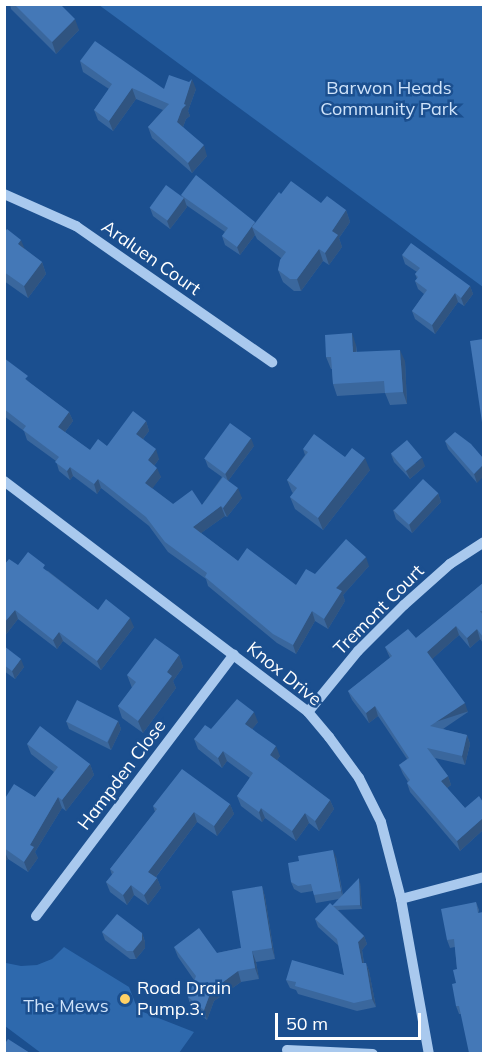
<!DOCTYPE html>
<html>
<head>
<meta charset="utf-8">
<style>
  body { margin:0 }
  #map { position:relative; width:488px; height:1058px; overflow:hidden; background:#1b4f8f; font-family:Mulish,sans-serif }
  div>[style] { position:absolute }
  .green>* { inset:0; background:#2e69ad }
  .minor>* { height:10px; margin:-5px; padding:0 5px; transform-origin:5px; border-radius:5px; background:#a9c9ee }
  .wall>* { inset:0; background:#3a679d }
  .shaded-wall>* { inset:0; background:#305480; transform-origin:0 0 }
  .building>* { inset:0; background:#4478b7; transform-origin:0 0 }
  .dots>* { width:16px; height:16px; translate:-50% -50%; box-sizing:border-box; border:3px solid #1b4f8f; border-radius:50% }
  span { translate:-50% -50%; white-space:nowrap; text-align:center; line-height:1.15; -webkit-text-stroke:5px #1b4f8f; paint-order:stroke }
  .park-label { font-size:18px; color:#cfe3fa }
  .street-label { font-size:18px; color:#fff }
  .poi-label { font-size:18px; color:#fff }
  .left { translate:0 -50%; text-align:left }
  .frame { position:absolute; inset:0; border:6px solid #fff; pointer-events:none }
  .scale { position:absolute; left:275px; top:1013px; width:146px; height:27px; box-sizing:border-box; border:3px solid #fff; border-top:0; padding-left:8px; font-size:18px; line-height:21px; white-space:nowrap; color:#fff; -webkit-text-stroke:4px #1b4f8f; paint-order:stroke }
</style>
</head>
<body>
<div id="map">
  <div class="green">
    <div style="clip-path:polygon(99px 5px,483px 5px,483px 287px)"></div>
    <div style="clip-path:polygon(64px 947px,129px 987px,138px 1010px,194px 1032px,179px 1053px,41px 1053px,5px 1026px,6px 963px,21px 966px,37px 965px,52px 959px)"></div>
  </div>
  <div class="minor">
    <div style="left:4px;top:194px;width:79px;rotate:24deg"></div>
    <div style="left:76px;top:226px;width:239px;rotate:34.8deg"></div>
    <div style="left:4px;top:481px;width:382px;rotate:37.2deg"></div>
    <div style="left:308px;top:712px;width:33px;rotate:50deg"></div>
    <div style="left:329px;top:737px;width:51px;rotate:53.8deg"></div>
    <div style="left:359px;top:778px;width:49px;rotate:63.4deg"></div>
    <div style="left:381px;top:822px;width:80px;rotate:75.4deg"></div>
    <div style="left:401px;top:899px;width:158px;rotate:79.8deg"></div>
    <div style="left:308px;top:712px;width:79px;rotate:-50.7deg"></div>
    <div style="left:358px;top:651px;width:65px;rotate:-45deg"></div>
    <div style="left:404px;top:605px;width:62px;rotate:-41.7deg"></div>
    <div style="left:450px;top:564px;width:40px;rotate:-32.9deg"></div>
    <div style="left:401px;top:899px;width:86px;rotate:-14.8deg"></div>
    <div style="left:36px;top:916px;width:328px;rotate:-52.9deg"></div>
    <div style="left:287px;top:1050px;width:86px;rotate:2.7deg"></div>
  </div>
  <div class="wall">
    <div style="clip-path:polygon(10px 4px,60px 4px,79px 30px,56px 54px,11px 9px)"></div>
    <div style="clip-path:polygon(80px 61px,164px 89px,196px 89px,188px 111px,190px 116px,186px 119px,183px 127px,207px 156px,192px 173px,152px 138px,148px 127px,163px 110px,136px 99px,113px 131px,98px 120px,94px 110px,109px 89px,83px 72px)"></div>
    <div style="clip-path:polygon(281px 194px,346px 210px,350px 222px,339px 238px,342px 247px,329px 265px,323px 261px,301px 291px,294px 291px,283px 282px,278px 270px,281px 258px,257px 239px,255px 235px,240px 255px,225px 245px,222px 236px,225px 232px,186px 205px,187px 207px,170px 229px,153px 216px,150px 208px,182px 197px,181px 195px,256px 223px)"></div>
    <div style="clip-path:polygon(4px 233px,42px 262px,46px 274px,28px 298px,4px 281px)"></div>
    <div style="clip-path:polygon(402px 255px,470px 286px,473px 294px,464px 306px,458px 302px,435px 334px,415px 319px,412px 311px,424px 294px,418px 289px,415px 281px,417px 279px,415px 274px,417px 272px,405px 264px)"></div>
    <div style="clip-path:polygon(356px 345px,357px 352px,405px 361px,407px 404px,390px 405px,385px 393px,337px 396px,333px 384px,332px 369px,331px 369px,326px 357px)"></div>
    <div style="clip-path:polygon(4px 358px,30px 383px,69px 412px,73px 421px,65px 432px,90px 450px,107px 446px,146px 421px,149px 431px,143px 439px,159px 459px,154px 466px,161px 477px,152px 488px,173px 504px,202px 505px,222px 477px,208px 467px,205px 459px,254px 446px,228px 481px,242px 498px,227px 517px,225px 516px,201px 533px,238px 561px,296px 585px,315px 574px,369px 566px,343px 595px,345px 601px,328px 629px,315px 621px,296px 654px,277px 643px,208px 586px,206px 579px,168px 552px,149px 526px,101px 488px,97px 494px,73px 476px,70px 480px,59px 471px,56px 461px,27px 440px,24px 431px,4px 416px)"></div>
    <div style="clip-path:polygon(445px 441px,471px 444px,477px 483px,448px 449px)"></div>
    <div style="clip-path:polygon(303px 449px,345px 457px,370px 470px,323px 530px,295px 509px,290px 497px,293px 493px,292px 492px,287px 480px,305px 455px)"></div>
    <div style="clip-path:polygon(391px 454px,425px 466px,410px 479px,394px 462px)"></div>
    <div style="clip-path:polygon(438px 493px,441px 502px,412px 533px,396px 519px,393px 510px)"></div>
    <div style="clip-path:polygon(18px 565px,48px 571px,98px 610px,134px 627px,101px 670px,63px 641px,57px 649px,18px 619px,4px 637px)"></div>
    <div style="clip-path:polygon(483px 583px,483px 643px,480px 639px,470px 648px,459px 635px,432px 659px,468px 712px,443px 729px,467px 735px,470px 744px,465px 765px,435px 758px,448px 776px,451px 785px,447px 788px,465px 808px,483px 802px,483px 830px,460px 851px,410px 792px,407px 783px,408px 782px,403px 774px,399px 765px,407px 759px,378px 716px,369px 723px,352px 700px,348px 691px,390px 658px,385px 647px,416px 638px)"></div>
    <div style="clip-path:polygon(4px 646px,24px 667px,15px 679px,4px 671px)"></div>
    <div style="clip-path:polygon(179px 655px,183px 667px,173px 681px,176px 688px,143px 733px,122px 718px,118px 706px,132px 688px,127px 675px)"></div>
    <div style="clip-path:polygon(66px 721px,118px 721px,121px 729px,111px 750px,69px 729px)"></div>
    <div style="clip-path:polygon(258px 722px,252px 729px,280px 756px,277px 760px,330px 800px,334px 809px,319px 831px,309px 823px,296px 841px,265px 818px,262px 822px,241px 806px,237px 796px,250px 778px,227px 761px,222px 768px,198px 749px,194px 739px,211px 729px)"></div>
    <div style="clip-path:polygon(27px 744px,90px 764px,94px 775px,66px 811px,62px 808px,35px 852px,38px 858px,28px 872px,8px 859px,4px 862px,4px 800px,35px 797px,54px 772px,31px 754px)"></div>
    <div style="clip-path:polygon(230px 804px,234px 814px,217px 836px,197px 822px,156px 877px,157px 878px,161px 888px,148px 905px,134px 895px,127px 905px,110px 892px,106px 882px,112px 875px,110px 869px,155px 812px,153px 806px)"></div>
    <div style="clip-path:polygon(336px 857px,343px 895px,360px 882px,362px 909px,338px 910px,364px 936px,367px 944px,362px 950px,364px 963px,366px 963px,369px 971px,376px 1007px,357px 1011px,298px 994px,296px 990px,290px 988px,286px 980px,344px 975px,339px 946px,318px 927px,315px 919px,333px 906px,339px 899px,316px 903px,313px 891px,301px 893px,294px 889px,291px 882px)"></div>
    <div style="clip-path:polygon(262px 886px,265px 897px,275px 959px,256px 962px,259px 979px,241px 982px,214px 1001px,207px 1020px,191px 1008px,188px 997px,194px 980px,178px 957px,174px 947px,217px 953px,241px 948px)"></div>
    <div style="clip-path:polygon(476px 902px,479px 910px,461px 1014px,459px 1014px,456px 1006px,456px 983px,457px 969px,455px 947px,450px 948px,447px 940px)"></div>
    <div style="clip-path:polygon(102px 932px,142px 933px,145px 942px,145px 948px,136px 959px,130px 959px,105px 940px)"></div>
  </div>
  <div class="shaded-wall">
    <div style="clip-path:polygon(75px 19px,79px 30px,56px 54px,52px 42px)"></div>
    <div style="clip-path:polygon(192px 79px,196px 89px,188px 111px,190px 116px,186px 119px,181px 132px,177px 122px)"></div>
    <div style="clip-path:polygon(132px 88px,136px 99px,113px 131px,109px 121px)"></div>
    <div style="clip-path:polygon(204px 145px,207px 156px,192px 173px,188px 163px)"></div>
    <div style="clip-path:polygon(184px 198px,187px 207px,170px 229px,167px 221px)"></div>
    <div style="clip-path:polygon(346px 210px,350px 222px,339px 238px,342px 247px,329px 265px,325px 253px,332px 231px)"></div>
    <div style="clip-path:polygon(255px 222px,252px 227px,255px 235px,240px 255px,237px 247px)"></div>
    <div style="clip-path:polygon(21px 240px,26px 252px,18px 244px)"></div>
    <div style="clip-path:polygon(319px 249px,323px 261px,301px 291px,297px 279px)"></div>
    <div style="clip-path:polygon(42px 262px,46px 274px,28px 298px,24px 286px)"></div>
    <div style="clip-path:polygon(470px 286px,473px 294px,464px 306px,461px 298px)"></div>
    <div style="clip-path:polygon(455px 293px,458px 302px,435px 334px,432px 325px)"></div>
    <div style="clip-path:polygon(352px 333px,356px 345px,357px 364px,353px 352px)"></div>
    <div style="clip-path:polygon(400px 350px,405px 361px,407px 404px,403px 392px)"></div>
    <div style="clip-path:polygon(69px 412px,73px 421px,62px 436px,58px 427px)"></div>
    <div style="clip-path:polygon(146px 421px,149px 431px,139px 444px,136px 434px)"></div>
    <div style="clip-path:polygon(251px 438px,254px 446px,228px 481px,225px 473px)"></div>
    <div style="clip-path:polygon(156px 449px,159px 459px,151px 470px,148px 460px)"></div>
    <div style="clip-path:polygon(365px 458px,370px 470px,323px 530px,318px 518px)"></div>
    <div style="clip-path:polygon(422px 458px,425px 466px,410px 479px,406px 471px)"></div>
    <div style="clip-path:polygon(483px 465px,483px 477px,477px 483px,474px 474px)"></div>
    <div style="clip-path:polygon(70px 467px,73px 476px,70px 480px,67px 471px)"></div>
    <div style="clip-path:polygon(157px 468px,161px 477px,149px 493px,145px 483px)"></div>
    <div style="clip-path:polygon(98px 479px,101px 488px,97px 494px,94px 484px)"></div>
    <div style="clip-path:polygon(238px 488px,242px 498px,227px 517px,223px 508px)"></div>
    <div style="clip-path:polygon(438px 493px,441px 502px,412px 533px,409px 524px)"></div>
    <div style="clip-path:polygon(221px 506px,225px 516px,197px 536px,193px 527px)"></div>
    <div style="clip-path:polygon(366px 557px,369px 566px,343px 595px,345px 601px,328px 629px,324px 619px,336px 588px)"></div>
    <div style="clip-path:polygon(15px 610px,18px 619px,4px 637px,4px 623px)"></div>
    <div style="clip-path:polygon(312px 611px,315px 621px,296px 654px,293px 645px)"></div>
    <div style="clip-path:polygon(130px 618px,134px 627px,101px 670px,97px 661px)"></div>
    <div style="clip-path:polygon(456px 626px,459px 635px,430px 661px,427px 652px)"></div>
    <div style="clip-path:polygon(477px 629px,480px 639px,470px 648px,467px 638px)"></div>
    <div style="clip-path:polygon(59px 632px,63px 641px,57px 649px,53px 640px)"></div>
    <div style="clip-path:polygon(179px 655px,183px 667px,173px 681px,176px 688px,143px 733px,138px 721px,167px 672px)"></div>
    <div style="clip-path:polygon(21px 659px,24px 667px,15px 679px,12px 671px)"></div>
    <div style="left:465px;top:703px;width:9px;height:42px;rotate:72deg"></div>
    <div style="clip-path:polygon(375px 706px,378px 716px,369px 723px,366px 713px)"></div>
    <div style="clip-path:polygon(254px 712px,258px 722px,248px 734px,245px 724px)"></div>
    <div style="clip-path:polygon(118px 721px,121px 729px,111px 750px,108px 742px)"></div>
    <div style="clip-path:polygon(467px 735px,470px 744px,465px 765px,462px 756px)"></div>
    <div style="clip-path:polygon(276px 746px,280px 756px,273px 765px,270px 755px)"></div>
    <div style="clip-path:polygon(223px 751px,227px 761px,222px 768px,218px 758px)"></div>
    <div style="clip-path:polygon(90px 764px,94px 775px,66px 811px,62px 800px)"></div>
    <div style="clip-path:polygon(448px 776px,451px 785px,444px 790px,441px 781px)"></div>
    <div style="clip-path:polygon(58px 797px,62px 808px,35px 852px,38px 858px,28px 872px,24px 862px,30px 845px)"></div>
    <div style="clip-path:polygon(330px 800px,334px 809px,319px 831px,315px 821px)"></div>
    <div style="clip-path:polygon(230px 804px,234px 814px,217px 836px,214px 826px)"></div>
    <div style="clip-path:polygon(261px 808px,265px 818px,262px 822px,259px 812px)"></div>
    <div style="clip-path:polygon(194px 812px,197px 822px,152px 882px,148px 872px)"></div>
    <div style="clip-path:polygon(305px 813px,309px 823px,296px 841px,292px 831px)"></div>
    <div style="clip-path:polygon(483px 818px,483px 830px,460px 851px,457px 841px)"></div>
    <div style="clip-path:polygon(4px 850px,8px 859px,4px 862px)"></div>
    <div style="clip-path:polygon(333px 850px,336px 857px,343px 898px,341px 891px)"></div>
    <div style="clip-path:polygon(157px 878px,161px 888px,148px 905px,144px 895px)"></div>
    <div style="clip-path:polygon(359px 878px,360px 882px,362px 909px,360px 905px)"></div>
    <div style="clip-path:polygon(131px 885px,134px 895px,127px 905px,123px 895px)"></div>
    <div style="clip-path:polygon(262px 886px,265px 897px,275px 959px,272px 948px)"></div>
    <div style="clip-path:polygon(142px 933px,145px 942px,145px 948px,136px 959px,133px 951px)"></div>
    <div style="clip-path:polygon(364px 936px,367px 944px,362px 950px,365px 972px,362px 963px,358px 942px)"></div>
    <div style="clip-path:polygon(252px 951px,256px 962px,259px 979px,255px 968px)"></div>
    <div style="clip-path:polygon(366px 963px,369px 971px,376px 1007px,372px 999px)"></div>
    <div style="clip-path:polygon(238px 971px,241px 982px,214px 1001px,207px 1020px,204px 1010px,211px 991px)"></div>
  </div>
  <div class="building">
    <div style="clip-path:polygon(14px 4px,60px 4px,75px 19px,52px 42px)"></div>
    <div style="clip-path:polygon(95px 41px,164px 89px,169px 75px,189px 82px,192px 79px,184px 104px,186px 105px,182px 109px,177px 122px,204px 145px,188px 163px,148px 127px,169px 104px,132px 88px,109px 121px,94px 110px,112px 84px,80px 61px)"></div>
    <div style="clip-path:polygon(196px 175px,255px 222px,237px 247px,222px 236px,228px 228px,181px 195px)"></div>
    <div style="clip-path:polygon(291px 181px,321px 203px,327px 196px,346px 210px,332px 231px,338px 235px,325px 253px,319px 249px,297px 279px,290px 279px,278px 270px,280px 260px,286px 252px,252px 227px,279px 192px,281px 194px)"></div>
    <div style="left:166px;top:185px;width:22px;height:28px;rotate:36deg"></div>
    <div style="clip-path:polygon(7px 229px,21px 240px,18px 244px,42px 262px,24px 286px,4px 272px,4px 233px)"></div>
    <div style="clip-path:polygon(411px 243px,470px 286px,461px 298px,455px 293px,432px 325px,412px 311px,427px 290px,415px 281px,418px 277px,415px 274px,420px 268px,402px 255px)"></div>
    <div style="clip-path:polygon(352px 333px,353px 352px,400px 350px,403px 392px,385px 393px,384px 381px,333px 384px,331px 357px,326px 357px,325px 335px)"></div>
    <div style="clip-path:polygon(483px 339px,483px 429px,470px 341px)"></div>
    <div style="clip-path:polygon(4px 358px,28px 376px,25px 379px,69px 412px,58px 427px,90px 450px,98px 439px,107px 446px,133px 411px,146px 421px,136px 434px,156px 449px,148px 460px,157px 468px,145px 483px,173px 504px,192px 490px,202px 505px,223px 477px,238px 488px,223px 508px,221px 506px,193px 527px,238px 561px,247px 548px,296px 585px,306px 569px,315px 574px,346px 539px,366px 557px,336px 588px,342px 591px,324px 619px,312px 611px,293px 645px,273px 634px,205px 577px,207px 573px,165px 542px,146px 517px,98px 479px,94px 484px,70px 467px,67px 471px,55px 462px,59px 457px,23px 430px,26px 426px,4px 409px)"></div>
    <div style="left:230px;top:423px;width:26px;height:44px;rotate:36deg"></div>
    <div style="clip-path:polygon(455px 432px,471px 444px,483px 458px,483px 465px,474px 474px,445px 441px)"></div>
    <div style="clip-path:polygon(314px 434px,345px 457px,352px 448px,365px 458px,318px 518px,290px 497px,297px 488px,287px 480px,308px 452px,303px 449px)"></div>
    <div style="left:407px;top:440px;width:23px;height:21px;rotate:50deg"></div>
    <div style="left:423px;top:479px;width:21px;height:43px;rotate:43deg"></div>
    <div style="clip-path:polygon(28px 552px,45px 565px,43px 568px,98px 610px,106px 599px,130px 618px,97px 661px,59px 632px,53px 640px,15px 610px,4px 623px,4px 565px,9px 559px,18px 565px)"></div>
    <div style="clip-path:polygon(483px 583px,483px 611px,480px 611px,483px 615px,483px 637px,477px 629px,467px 638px,456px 626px,427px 652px,465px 703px,430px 726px,467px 735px,462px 756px,427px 748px,448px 776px,441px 781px,465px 808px,479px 796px,483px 802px,483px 818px,457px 841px,407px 783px,410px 780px,399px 765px,409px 758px,375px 706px,366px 713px,348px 691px,392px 656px,385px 647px,408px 629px,416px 638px)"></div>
    <div style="clip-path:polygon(155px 638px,179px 655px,167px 672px,172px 676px,138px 721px,118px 706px,136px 682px,127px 675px)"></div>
    <div style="clip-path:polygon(4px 646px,21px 659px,12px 671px,4px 665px)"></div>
    <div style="clip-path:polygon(237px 699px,254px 712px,245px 724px,276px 746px,270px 755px,330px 800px,315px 821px,305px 813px,292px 831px,261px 808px,259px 812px,237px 796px,253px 773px,223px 751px,218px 758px,194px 739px,205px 725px,211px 729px)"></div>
    <div style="left:77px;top:700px;width:46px;height:24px;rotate:27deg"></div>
    <div style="clip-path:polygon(40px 726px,90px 764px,62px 800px,58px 797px,30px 845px,34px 847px,24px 862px,4px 848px,4px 800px,14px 784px,35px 797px,58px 767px,27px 744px)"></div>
    <div style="clip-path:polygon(182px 769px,230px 804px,214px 826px,194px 812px,148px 872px,157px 878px,144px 895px,131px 885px,123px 895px,106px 882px,114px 872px,110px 869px,157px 809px,153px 806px)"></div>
    <div style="clip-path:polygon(333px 850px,341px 891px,314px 895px,311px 884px,298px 886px,291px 882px,288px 863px,299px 861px,298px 856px)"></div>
    <div style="clip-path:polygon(359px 878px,360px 905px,332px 906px)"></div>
    <div style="clip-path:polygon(262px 886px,272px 948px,252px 951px,255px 968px,238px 971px,211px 991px,204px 1010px,188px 997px,196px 976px,174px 947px,199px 928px,217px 953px,241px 948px,232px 891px)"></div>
    <div style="clip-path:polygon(476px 902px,478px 913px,483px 912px,483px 1053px,469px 1053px,459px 1006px,456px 1006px,452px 984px,456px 983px,453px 970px,457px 969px,454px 939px,447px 940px,441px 909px)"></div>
    <div style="clip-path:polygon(330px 903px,364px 936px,358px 942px,362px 963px,366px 963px,372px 999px,354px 1003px,295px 986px,296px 982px,286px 980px,292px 960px,344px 975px,337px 939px,315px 919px)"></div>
    <div style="clip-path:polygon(117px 914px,142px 933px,142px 940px,133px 951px,127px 951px,102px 932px)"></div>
    <div style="clip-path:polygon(8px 1039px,30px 1053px,4px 1053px,4px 1040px,6px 1042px)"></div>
  </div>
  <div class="dots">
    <div style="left:125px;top:999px;background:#ffd166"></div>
  </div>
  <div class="park-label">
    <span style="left:389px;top:99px">Barwon Heads<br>Community Park</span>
    <span style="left:66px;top:1006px">The Mews</span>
  </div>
  <div class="street-label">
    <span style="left:151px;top:258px;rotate:35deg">Araluen Court</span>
    <span style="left:379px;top:610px;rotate:-45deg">Tremont Court</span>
    <span style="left:284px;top:674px;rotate:39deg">Knox Drive</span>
    <span style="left:122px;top:775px;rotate:-53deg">Hampden Close</span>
  </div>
  <div class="poi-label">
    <span class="left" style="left:137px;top:999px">Road Drain<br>Pump.3.</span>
  </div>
  <div class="frame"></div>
  <div class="scale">50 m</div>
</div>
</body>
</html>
